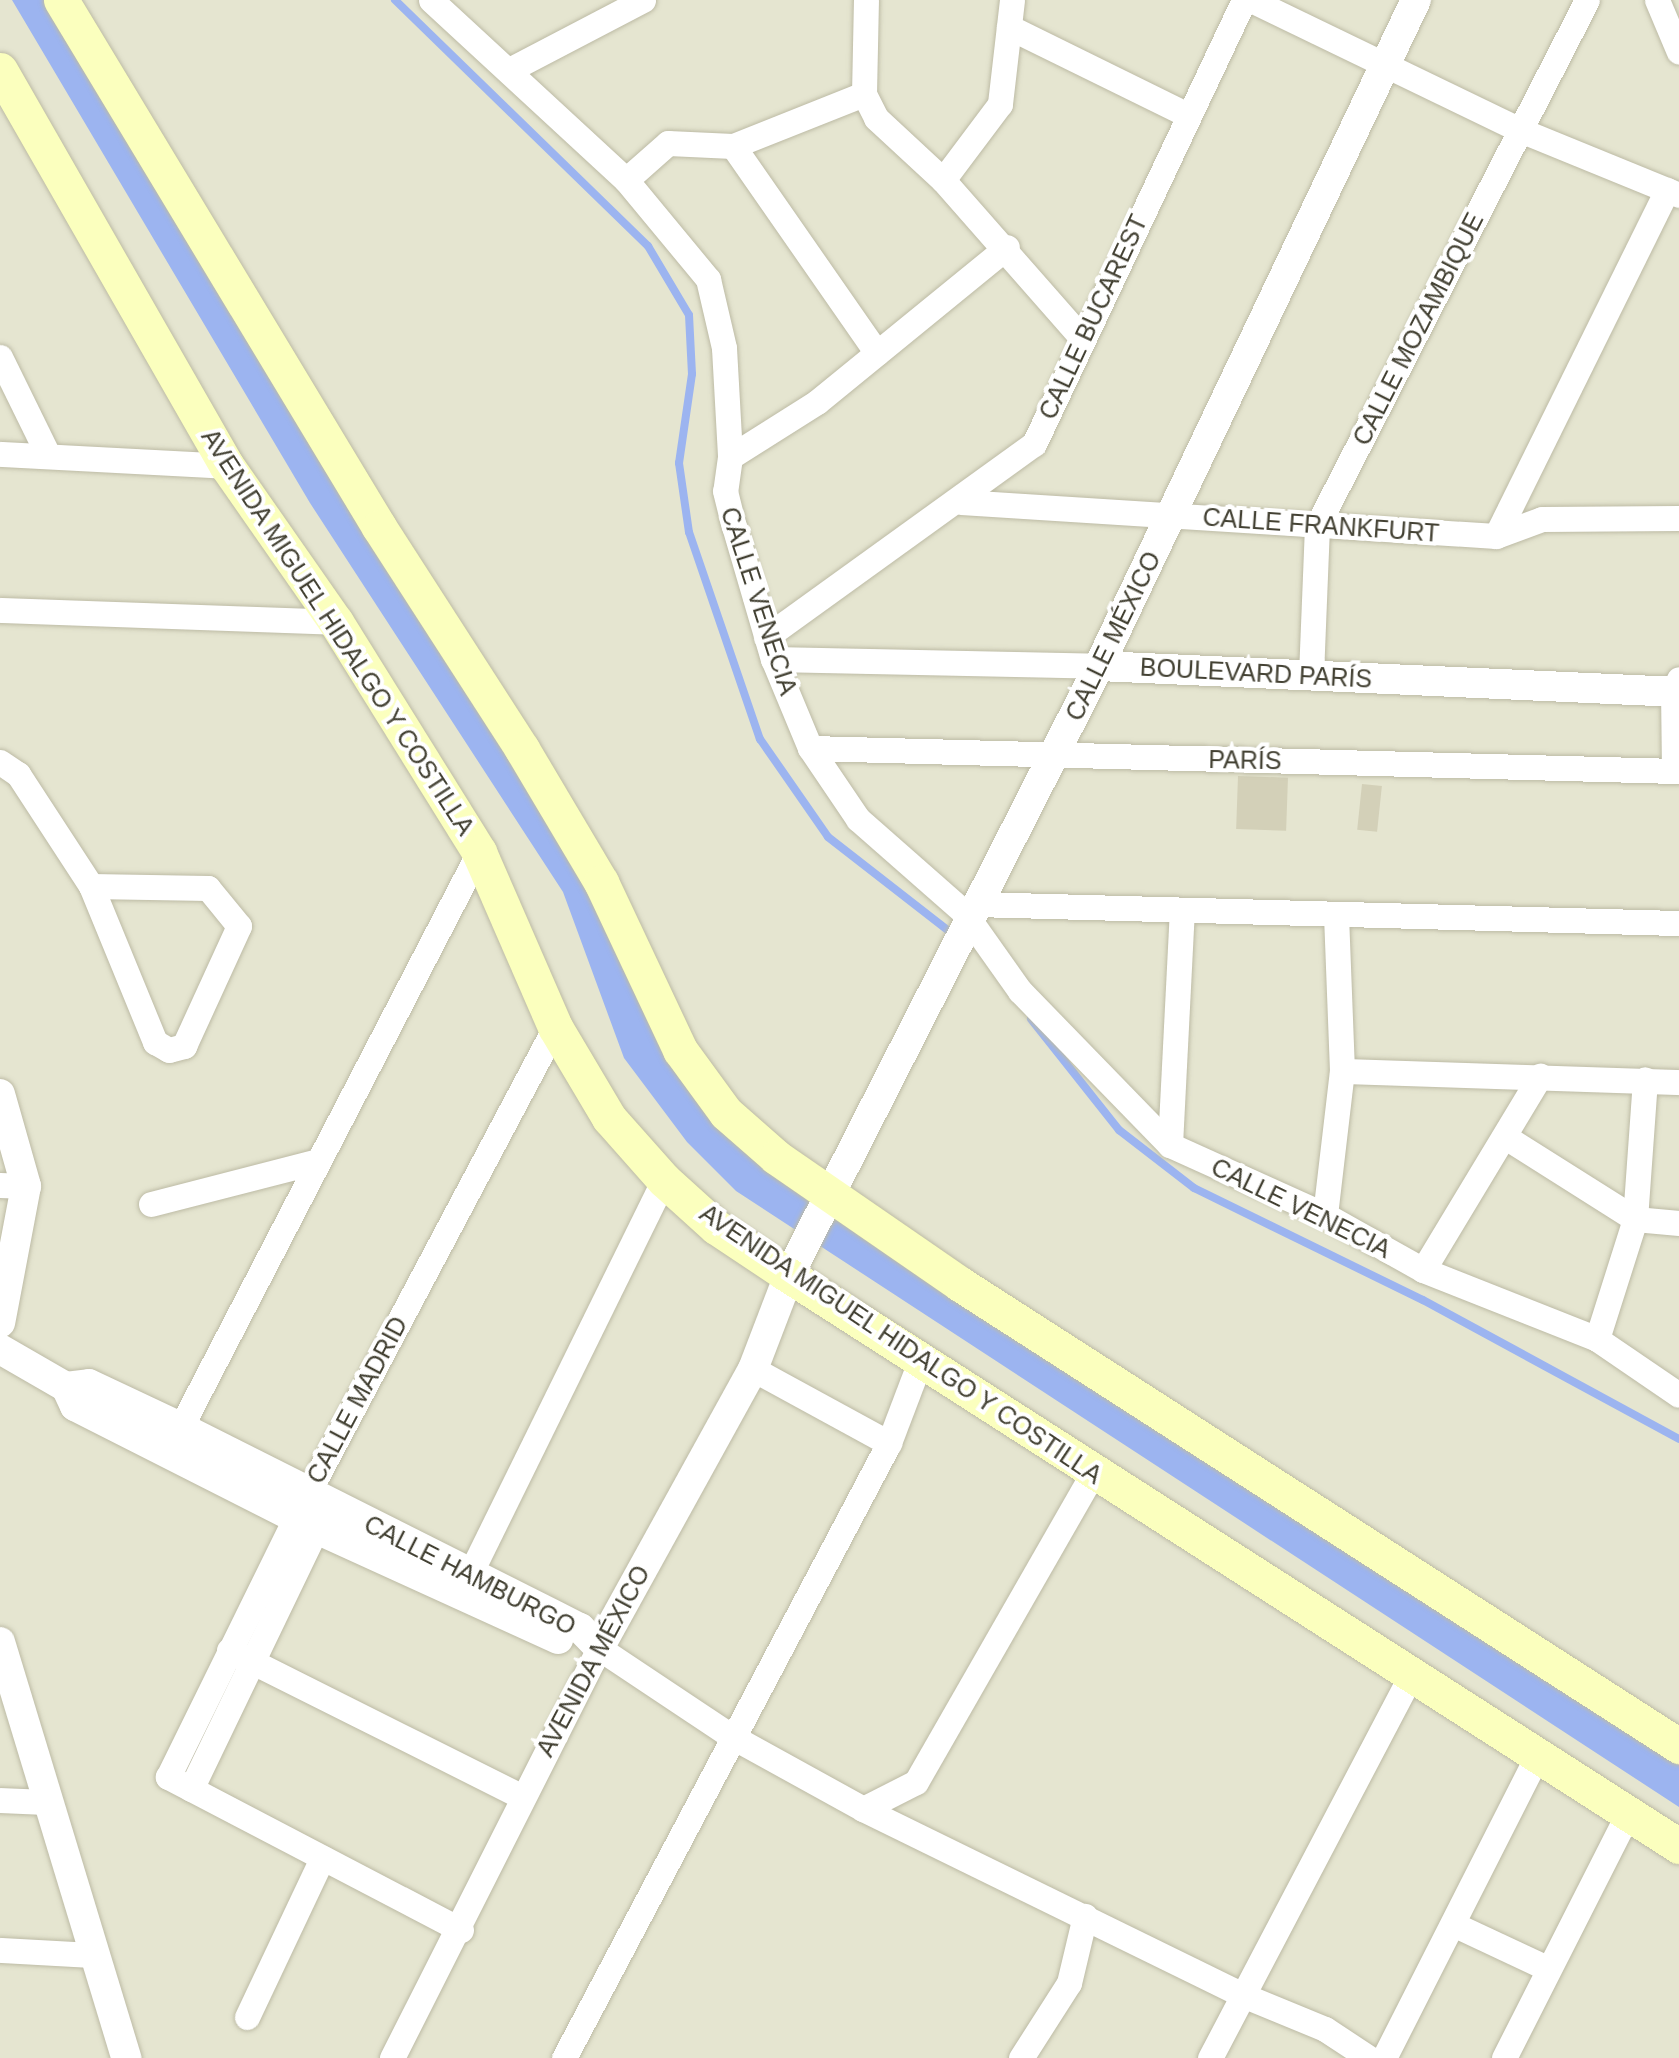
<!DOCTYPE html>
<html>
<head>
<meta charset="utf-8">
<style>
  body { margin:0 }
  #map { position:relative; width:1679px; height:2058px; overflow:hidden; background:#f1f1e2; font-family:Arial,sans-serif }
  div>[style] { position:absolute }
  .residential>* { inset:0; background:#e5e5d0; transform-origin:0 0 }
  .water>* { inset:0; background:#9cb4f0 }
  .stream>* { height:8px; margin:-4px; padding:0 4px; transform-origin:4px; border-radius:4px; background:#9cb4f0 }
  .building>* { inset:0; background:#d3d0b8; transform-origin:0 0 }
  .roads { filter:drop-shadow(0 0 2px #bdbba5) drop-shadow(0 0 2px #bdbba5) }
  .minor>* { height:25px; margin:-12.5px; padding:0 12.5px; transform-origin:12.5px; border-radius:12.5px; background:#fff }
  .tertiary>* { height:30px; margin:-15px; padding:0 15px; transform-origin:15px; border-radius:15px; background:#fff }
  .secondary>* { height:35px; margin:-17.5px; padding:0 17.5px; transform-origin:17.5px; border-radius:17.5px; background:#fbffbe }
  span { translate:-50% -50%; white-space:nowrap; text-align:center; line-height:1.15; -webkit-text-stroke:8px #fff; paint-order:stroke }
  .street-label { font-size:25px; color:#434133 }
</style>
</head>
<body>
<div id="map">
  <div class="residential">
    <div style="left:0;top:0;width:1679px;height:2058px"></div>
  </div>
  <div class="water">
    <div style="clip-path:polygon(12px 0,53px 0,745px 1147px,1679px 1765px,1679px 1807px,736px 1191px,687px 1142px,624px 1058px,563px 892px,310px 503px)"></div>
  </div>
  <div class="stream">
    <div style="left:395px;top:0;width:353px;rotate:44.2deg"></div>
    <div style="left:648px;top:246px;width:80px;rotate:59.3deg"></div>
    <div style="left:689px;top:315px;width:59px;rotate:87.1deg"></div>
    <div style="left:692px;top:374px;width:90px;rotate:98.3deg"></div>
    <div style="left:679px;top:463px;width:70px;rotate:81.8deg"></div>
    <div style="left:689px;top:532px;width:219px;rotate:71.1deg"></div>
    <div style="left:760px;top:739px;width:119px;rotate:55.2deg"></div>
    <div style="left:828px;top:837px;width:161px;rotate:37.9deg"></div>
    <div style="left:1031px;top:1019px;width:142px;rotate:51.6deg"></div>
    <div style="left:1119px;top:1130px;width:95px;rotate:37.7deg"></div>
    <div style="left:1194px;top:1188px;width:255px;rotate:26.1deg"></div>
    <div style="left:1423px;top:1300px;width:291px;rotate:28.5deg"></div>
  </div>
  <div class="building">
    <div style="left:1238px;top:776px;width:50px;height:53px;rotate:2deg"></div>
    <div style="left:1362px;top:784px;width:20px;height:46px;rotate:6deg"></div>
  </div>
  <div class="roads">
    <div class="minor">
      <div style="left:431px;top:0;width:265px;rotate:42.7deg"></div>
      <div style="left:626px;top:180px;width:129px;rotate:50.4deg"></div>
      <div style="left:708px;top:279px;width:71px;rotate:76.9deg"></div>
      <div style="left:724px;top:348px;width:109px;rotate:86.8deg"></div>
      <div style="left:730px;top:457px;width:34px;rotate:98deg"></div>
      <div style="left:725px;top:491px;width:36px;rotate:76deg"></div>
      <div style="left:734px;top:526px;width:139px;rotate:73.7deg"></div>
      <div style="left:773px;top:659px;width:96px;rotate:67.4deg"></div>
      <div style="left:810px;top:748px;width:86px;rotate:55.9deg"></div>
      <div style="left:858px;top:819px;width:141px;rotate:41.3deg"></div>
      <div style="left:964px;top:912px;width:97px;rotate:54.7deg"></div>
      <div style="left:1020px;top:991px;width:215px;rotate:45.8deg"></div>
      <div style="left:1170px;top:1145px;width:170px;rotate:24.3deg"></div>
      <div style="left:1325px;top:1215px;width:112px;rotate:29.3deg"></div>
      <div style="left:1423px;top:1270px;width:187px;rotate:21.6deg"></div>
      <div style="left:1597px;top:1339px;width:99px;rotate:34.3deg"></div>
      <div style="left:1012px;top:0;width:105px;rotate:96.6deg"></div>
      <div style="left:1000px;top:104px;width:95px;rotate:126.9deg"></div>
      <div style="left:943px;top:180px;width:210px;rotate:48.7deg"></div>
      <div style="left:1251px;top:0;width:299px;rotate:25.8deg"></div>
      <div style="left:1520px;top:130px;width:172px;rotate:22.2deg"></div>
      <div style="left:1657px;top:0;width:56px;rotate:67.1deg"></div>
      <div style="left:1009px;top:27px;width:199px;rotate:26.2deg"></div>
      <div style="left:511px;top:69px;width:149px;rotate:-27.6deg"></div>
      <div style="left:864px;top:94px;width:27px;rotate:63deg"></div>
      <div style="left:876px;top:118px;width:91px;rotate:42.8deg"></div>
      <div style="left:864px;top:94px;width:94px;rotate:-88.8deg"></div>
      <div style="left:733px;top:146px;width:252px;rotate:55.2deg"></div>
      <div style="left:626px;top:180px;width:56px;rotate:-41.4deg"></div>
      <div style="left:668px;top:143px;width:65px;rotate:2.6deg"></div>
      <div style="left:733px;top:146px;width:141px;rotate:-21.7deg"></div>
      <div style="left:0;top:357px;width:109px;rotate:63.9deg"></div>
      <div style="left:0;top:454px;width:227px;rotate:3deg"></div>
      <div style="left:730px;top:457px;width:103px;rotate:-32.3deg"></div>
      <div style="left:817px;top:402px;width:245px;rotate:-39.2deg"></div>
      <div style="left:961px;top:502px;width:536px;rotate:3.64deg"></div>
      <div style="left:1496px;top:536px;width:49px;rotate:-20.3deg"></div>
      <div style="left:1542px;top:519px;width:137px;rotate:-0.4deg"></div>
      <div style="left:1496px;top:536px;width:386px;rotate:-63.7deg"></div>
      <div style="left:0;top:610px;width:336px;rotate:2deg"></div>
      <div style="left:766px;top:637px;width:330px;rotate:-35.8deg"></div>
      <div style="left:1034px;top:444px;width:491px;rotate:-64.7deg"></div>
      <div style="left:773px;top:659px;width:326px;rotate:1.2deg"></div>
      <div style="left:1311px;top:675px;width:149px;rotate:-87.7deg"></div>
      <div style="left:1317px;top:526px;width:591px;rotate:-62.83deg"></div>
      <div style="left:810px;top:748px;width:869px;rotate:1.52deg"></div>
      <div style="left:0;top:762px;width:22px;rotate:34deg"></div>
      <div style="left:18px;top:774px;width:134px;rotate:56.9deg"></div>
      <div style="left:91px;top:886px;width:169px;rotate:67.7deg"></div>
      <div style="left:155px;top:1042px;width:16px;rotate:30deg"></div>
      <div style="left:169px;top:1050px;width:16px;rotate:-15deg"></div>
      <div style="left:184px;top:1046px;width:132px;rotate:-65.4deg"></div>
      <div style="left:239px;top:926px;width:49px;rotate:-129.2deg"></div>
      <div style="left:208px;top:888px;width:117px;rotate:-179deg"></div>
      <div style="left:1674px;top:771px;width:79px;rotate:-90.7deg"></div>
      <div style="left:1673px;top:692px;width:14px;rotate:-65deg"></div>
      <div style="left:975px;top:904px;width:704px;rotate:1.55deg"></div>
      <div style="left:1342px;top:1071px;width:337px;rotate:1.9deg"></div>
      <div style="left:1507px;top:1138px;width:151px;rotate:32.3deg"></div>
      <div style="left:1635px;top:1219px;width:44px;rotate:5.2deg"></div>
      <div style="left:1170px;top:1145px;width:233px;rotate:-87.1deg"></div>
      <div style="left:0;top:1185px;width:26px;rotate:2deg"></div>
      <div style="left:151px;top:1204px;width:168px;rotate:-14.4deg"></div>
      <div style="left:1325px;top:1215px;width:145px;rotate:-83.3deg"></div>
      <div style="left:1342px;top:1071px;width:154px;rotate:-92.2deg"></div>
      <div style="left:1423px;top:1270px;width:227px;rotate:-58.9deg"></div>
      <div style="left:1597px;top:1339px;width:126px;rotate:-72.4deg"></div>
      <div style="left:1635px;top:1219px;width:140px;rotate:-85.9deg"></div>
      <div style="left:753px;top:1369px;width:155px;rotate:28.6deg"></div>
      <div style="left:172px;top:1444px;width:667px;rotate:-62.59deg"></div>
      <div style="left:464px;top:1586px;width:453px;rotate:-63.8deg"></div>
      <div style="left:229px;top:1650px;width:326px;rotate:26.6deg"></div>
      <div style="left:191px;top:1789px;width:304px;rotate:-64.3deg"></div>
      <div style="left:0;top:1800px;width:45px;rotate:2.5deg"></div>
      <div style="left:863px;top:1809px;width:59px;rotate:-27deg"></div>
      <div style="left:916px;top:1782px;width:356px;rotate:-60.2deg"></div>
      <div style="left:1453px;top:1924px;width:102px;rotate:25.1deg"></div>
      <div style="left:461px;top:1930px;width:331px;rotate:-152.4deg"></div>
      <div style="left:168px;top:1777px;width:317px;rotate:-63.8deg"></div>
      <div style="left:308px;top:1493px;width:527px;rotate:-62.07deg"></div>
      <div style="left:0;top:1950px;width:93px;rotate:3.1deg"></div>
      <div style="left:247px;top:2017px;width:176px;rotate:-64.7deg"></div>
      <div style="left:392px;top:2058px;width:459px;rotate:-63.2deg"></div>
      <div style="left:599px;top:1648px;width:159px;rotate:33.7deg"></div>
      <div style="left:731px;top:1736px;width:151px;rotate:28.9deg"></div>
      <div style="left:863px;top:1809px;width:420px;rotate:26.1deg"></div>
      <div style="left:1240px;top:1994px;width:92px;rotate:22.4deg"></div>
      <div style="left:1325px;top:2029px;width:53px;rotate:33.4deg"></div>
      <div style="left:564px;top:2058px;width:696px;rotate:-62.15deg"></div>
      <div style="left:889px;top:1443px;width:93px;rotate:-69.2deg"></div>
      <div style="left:1021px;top:2058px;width:89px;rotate:-57.4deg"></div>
      <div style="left:1069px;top:1983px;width:69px;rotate:-76.6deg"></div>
      <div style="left:1210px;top:2058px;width:434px;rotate:-62.3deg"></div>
      <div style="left:1384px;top:2058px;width:342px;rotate:-63.1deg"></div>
      <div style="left:1504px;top:2058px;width:276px;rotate:-63.1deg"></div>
    </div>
    <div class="tertiary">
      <div style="left:1099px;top:666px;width:581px;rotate:2.57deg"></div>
      <div style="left:0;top:1094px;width:96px;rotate:74.2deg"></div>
      <div style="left:26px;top:1186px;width:139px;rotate:100.7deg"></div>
      <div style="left:0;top:1349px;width:76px;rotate:29.9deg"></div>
      <div style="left:66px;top:1387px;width:23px;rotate:-7deg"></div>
      <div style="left:89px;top:1384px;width:101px;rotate:25.3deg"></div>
      <div style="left:180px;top:1427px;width:448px;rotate:26.7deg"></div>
      <div style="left:580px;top:1628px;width:28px;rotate:46deg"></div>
      <div style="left:66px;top:1387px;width:21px;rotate:65deg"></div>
      <div style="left:75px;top:1406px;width:274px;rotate:26.9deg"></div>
      <div style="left:319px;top:1530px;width:263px;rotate:24.5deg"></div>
      <div style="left:0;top:1642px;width:435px;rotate:73.1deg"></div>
      <div style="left:599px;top:1648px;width:319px;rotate:-61.1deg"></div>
      <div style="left:753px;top:1369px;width:101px;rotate:-69deg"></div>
      <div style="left:789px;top:1275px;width:683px;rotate:-63.02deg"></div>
      <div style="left:1099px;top:666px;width:738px;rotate:-64.55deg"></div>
    </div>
    <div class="secondary">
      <div style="left:61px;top:0;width:616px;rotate:58.89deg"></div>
      <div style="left:379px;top:527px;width:264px;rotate:57.2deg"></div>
      <div style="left:522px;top:749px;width:155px;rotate:59.3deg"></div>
      <div style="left:601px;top:882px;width:186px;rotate:64.8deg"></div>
      <div style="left:680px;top:1050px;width:78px;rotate:53.9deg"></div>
      <div style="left:726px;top:1113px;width:67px;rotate:41.3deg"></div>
      <div style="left:776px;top:1157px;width:224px;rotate:34.6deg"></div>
      <div style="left:960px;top:1284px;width:855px;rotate:32.72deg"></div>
      <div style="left:0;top:70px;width:456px;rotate:60.2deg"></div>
      <div style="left:227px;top:466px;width:190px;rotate:55.1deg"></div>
      <div style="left:336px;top:622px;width:271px;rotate:58.1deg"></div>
      <div style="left:479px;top:852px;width:191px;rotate:66.5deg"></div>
      <div style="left:555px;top:1027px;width:106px;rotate:59.3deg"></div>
      <div style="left:609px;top:1118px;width:83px;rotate:48.4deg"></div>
      <div style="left:664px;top:1180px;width:70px;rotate:42.1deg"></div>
      <div style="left:716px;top:1227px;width:83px;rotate:33.7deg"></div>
      <div style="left:785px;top:1273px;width:1062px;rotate:32.66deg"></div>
    </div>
  </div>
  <div class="street-label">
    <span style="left:1093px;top:317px;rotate:-65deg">CALLE BUCAREST</span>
    <span style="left:1418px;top:329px;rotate:-63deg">CALLE MOZAMBIQUE</span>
    <span style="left:1321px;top:525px;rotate:4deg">CALLE FRANKFURT</span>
    <span style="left:759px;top:601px;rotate:72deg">CALLE VENECIA</span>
    <span style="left:338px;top:632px;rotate:57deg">AVENIDA MIGUEL HIDALGO Y COSTILLA</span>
    <span style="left:1113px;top:636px;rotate:-64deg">CALLE MÉXICO</span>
    <span style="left:1256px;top:673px;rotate:3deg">BOULEVARD PARÍS</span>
    <span style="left:1245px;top:760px;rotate:1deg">PARÍS</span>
    <span style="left:1301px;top:1208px;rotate:26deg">CALLE VENECIA</span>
    <span style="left:901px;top:1344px;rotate:34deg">AVENIDA MIGUEL HIDALGO Y COSTILLA</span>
    <span style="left:357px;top:1400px;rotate:-62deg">CALLE MADRID</span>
    <span style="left:470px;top:1575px;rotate:27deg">CALLE HAMBURGO</span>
    <span style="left:593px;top:1661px;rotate:-62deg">AVENIDA MÉXICO</span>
  </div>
</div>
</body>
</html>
